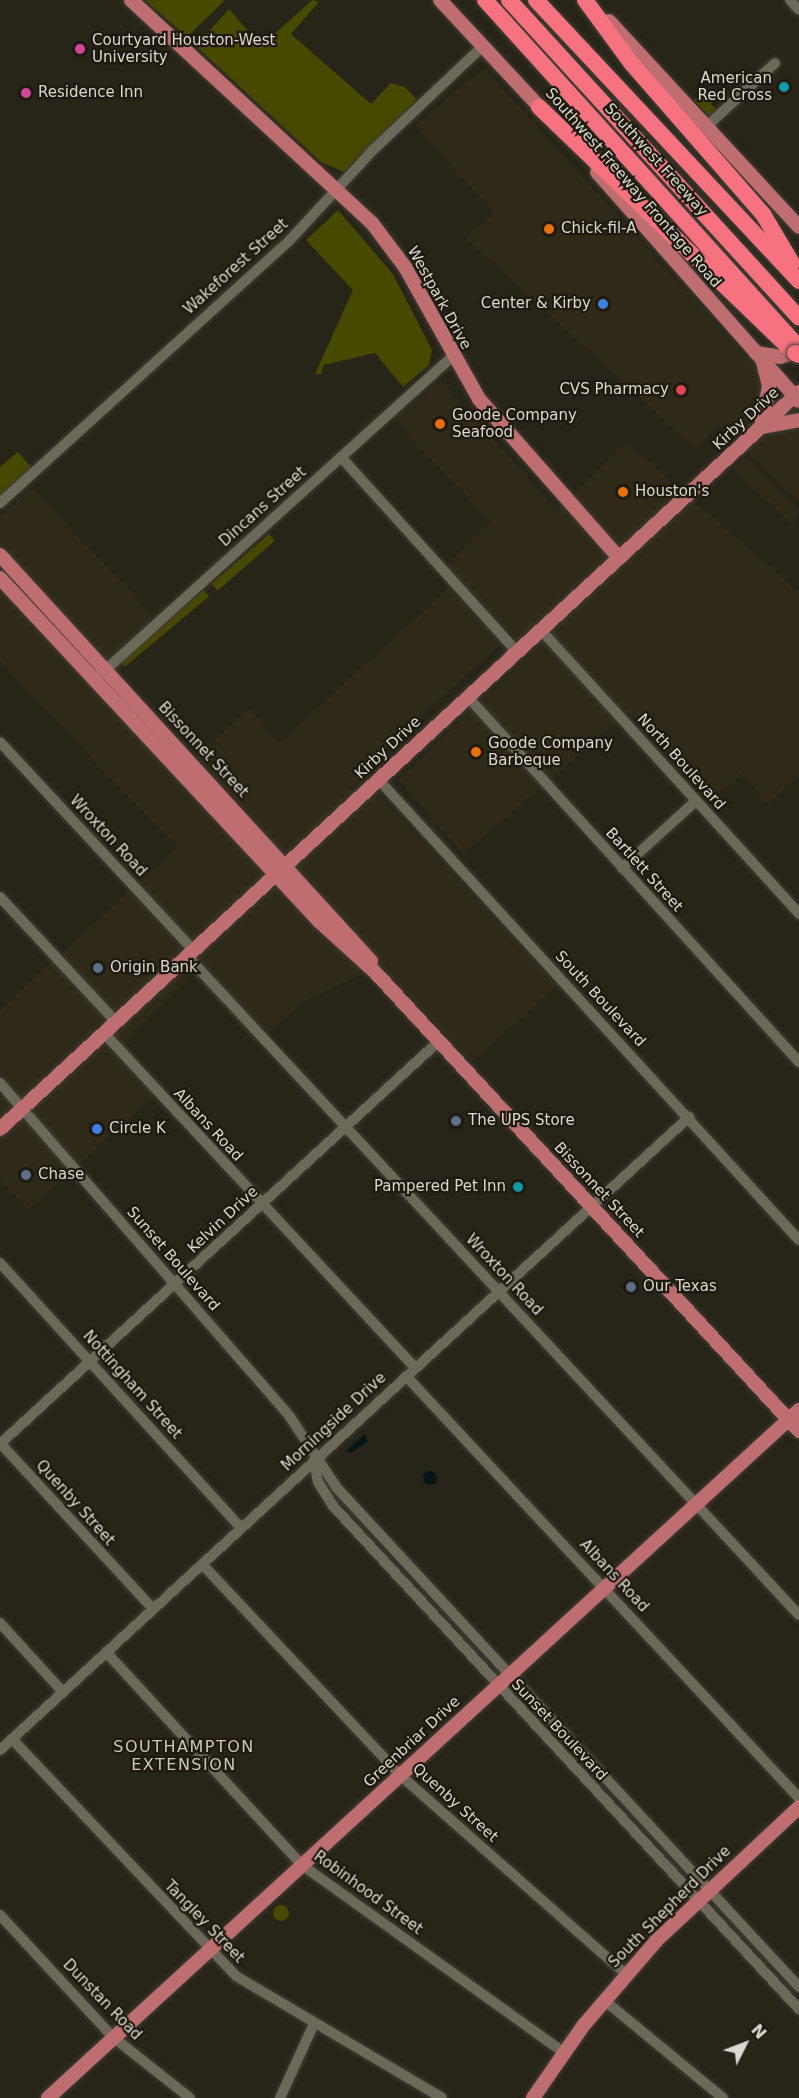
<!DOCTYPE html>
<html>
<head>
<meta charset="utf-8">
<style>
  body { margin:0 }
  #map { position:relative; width:799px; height:2098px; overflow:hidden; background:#272418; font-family:"DejaVu Sans",sans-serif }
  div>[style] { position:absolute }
  .built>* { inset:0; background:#2f2a18 }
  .green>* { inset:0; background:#484901; transform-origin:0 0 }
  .round { border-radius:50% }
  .water>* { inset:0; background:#041518 }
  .roads { filter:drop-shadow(0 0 2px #403e35) drop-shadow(0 0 2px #403e35) }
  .minor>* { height:10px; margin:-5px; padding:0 5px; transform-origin:5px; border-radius:5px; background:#6c685a }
  .major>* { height:14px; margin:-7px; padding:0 7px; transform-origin:7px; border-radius:7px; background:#bf6e70 }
  .highway>* { height:16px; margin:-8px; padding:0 8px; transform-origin:8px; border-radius:8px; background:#f6727e }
  .bridges { filter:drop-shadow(0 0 2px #403e35) drop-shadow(0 0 2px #403e35) }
  .highway-bridge>* { height:16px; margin:-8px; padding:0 8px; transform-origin:8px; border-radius:8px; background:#f6727e }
  .dots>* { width:16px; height:16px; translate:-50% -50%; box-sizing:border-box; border:3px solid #1e1a0f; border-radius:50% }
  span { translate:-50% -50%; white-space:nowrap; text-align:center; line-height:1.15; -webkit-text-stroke:4.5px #1e1a0f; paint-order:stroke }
  .poi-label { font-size:15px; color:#dad8d1 }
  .left { translate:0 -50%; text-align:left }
  .right { translate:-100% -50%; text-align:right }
  .street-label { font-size:15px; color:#dad8d1 }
  .neighbourhood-label { font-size:16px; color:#ccc7b8; letter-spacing:1.5px }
  .north { position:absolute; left:715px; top:2014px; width:60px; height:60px; -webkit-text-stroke:4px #1e1a0f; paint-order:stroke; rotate:48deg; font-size:16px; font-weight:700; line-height:24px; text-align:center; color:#dad8d1 }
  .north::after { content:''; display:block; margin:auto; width:21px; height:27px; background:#dad8d1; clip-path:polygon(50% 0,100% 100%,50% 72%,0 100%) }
</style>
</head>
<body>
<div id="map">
  <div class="built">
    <div style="clip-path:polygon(484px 68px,799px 415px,799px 501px,718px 426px,696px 449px,466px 238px,494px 213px,415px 125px)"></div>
    <div style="clip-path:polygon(441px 382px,558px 510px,627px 443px,799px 592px,799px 776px,769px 804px,741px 774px,710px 803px,629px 712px,463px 854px,398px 780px,531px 654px,447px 566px,491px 523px,394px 419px)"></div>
    <div style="clip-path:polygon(746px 456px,799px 510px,793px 526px,733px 469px)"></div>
    <div style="clip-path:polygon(32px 487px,154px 617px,106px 662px,0 550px,0 517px)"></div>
    <div style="clip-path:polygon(0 584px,177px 775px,249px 709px,279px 743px,449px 588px,501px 644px,358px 772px,557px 986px,472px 1062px,381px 966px,306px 1000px,256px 1043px,192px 974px,125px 1042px,163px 1088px,28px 1210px,0 1178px,0 1010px,177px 847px,0 662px)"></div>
  </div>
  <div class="green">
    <div style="clip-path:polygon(145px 0,223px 0,224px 1px,187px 37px)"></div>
    <div style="clip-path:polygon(312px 0,319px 2px,291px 34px,371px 104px,391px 83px,405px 87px,417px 100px,344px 172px,321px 162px,196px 46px,229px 9px,261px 46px)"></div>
    <div style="clip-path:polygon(707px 89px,716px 99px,711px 104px,716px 109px,709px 116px,694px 100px)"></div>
    <div style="clip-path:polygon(338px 210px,393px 274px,432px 350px,429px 365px,403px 387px,375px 353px,324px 365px,321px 374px,315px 374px,353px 290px,306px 240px)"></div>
    <div style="clip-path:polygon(18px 452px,32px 468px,0 498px,0 467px)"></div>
    <div style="left:269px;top:534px;width:9px;height:76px;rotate:49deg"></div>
    <div style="left:204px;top:590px;width:8px;height:110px;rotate:50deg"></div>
    <div class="round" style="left:273px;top:1905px;width:16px;height:16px"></div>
  </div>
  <div class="water">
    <div style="clip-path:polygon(365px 1434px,367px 1442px,350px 1453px,347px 1450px)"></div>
    <div class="round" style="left:423px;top:1471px;width:14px;height:14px"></div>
  </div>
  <div class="roads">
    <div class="minor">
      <div style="left:790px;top:0;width:13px;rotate:48deg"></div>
      <div style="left:706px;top:127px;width:94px;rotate:-42.8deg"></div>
      <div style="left:341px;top:457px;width:263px;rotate:47.9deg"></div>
      <div style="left:0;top:503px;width:391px;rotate:-42.2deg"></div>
      <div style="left:290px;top:240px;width:121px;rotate:-47.3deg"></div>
      <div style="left:372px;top:151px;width:154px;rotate:-43.4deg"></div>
      <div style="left:541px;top:630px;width:384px;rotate:47.7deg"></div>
      <div style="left:101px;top:674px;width:474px;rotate:-42.1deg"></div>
      <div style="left:468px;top:697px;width:493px;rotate:47.8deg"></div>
      <div style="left:0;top:742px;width:284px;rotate:47.1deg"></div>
      <div style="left:378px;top:779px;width:624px;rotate:47.6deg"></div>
      <div style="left:622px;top:868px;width:100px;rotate:-42.2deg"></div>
      <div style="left:0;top:897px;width:171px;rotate:47.1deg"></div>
      <div style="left:187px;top:956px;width:899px;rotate:47.12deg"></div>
      <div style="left:104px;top:1033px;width:457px;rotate:47.1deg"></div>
      <div style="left:0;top:1083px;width:442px;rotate:49deg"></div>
      <div style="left:290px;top:1417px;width:85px;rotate:56.5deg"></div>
      <div style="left:337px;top:1488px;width:680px;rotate:47.2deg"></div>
      <div style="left:0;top:1263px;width:358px;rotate:47.7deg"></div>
      <div style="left:406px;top:1376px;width:577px;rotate:47.04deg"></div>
      <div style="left:0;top:1443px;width:226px;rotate:47.3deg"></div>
      <div style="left:0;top:1444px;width:596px;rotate:-42.55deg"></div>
      <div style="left:314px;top:1460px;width:22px;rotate:80deg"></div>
      <div style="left:318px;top:1482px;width:28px;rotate:58deg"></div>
      <div style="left:333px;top:1506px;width:686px;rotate:47.19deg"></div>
      <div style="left:202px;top:1564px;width:289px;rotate:46.8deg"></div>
      <div style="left:400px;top:1775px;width:301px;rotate:41.4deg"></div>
      <div style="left:0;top:1623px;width:93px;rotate:47.6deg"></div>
      <div style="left:106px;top:1652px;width:289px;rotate:47.4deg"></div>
      <div style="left:302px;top:1865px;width:321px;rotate:35.6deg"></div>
      <div style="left:12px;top:1739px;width:326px;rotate:46.6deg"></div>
      <div style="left:236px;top:1976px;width:239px;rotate:30.6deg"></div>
      <div style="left:0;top:1750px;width:936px;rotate:-42.57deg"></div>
      <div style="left:0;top:1915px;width:166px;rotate:47.2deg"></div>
      <div style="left:113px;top:2037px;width:98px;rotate:38.4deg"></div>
      <div style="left:604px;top:2000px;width:154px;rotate:39.5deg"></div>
      <div style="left:280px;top:2098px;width:79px;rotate:-65.4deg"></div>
    </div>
    <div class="major">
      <div style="left:131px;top:0;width:328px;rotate:42.8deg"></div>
      <div style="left:372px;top:223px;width:55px;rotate:53.1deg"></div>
      <div style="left:405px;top:267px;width:151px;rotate:60.7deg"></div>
      <div style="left:479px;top:399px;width:212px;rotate:48.6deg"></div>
      <div style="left:440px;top:0;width:154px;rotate:47.1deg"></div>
      <div style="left:609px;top:21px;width:280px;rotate:47.3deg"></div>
      <div style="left:597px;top:172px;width:305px;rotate:48.6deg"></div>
      <div style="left:756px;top:353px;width:24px;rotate:9deg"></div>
      <div style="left:780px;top:357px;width:20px;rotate:-18deg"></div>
      <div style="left:761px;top:427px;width:42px;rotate:-79deg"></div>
      <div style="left:769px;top:386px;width:25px;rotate:-104deg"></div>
      <div style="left:761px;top:427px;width:39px;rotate:-10deg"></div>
      <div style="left:0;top:555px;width:550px;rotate:47.58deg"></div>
      <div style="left:0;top:578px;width:470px;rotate:47.1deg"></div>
      <div style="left:320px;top:922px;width:74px;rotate:42.3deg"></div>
      <div style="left:375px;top:972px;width:625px;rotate:47.27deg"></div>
      <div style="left:0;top:1129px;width:1087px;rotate:-42.69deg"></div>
      <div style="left:48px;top:2098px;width:1019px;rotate:-42.49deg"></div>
      <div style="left:533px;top:2098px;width:88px;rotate:-55.2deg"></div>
      <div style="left:583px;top:2026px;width:112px;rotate:-49.3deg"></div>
      <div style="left:656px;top:1941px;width:196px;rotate:-43.1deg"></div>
    </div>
    <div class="highway">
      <div style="left:485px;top:0;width:468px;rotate:47.9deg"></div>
      <div style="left:509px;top:0;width:430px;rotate:47.6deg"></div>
      <div style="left:536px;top:0;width:385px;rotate:46.9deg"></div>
      <div style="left:585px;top:0;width:79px;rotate:53.7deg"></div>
      <div style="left:632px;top:64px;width:199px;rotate:48.9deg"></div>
      <div style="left:763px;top:214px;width:57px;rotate:59.4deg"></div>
      <div style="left:539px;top:107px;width:355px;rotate:43.9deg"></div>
    </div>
  </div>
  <div class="bridges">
    <div class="highway-bridge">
      <div style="left:795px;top:353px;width:4px;rotate:27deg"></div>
    </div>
  </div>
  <div class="dots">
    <div style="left:80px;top:49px;background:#d1479c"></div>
    <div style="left:784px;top:87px;background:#0f9aa8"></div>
    <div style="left:26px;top:93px;background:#d1479c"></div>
    <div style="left:549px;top:229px;background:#e8710a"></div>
    <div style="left:603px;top:304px;background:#3f7fe0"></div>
    <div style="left:681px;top:390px;background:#e0444e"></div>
    <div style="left:440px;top:424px;background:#e8710a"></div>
    <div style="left:623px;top:492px;background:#e8710a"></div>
    <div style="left:476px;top:752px;background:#e8710a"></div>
    <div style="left:98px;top:968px;background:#5c6f8a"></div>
    <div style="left:456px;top:1121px;background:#5c6f8a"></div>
    <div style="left:97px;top:1129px;background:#3f7fe0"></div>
    <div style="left:26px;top:1175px;background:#5c6f8a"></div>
    <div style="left:518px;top:1187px;background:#0f9aa8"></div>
    <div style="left:631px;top:1287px;background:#5c6f8a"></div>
  </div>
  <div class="poi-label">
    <span class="left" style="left:92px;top:49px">Courtyard Houston-West<br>University</span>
    <span class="right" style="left:772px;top:87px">American<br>Red Cross</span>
    <span class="left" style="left:38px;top:93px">Residence Inn</span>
    <span class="left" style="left:561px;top:229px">Chick-fil-A</span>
    <span class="right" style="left:591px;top:304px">Center &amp; Kirby</span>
    <span class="right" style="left:669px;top:390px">CVS Pharmacy</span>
    <span class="left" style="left:452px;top:424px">Goode Company<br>Seafood</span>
    <span class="left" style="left:635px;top:492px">Houston's</span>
    <span class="left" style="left:488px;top:752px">Goode Company<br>Barbeque</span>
    <span class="left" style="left:110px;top:968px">Origin Bank</span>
    <span class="left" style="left:468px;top:1121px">The UPS Store</span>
    <span class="left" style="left:109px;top:1129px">Circle K</span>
    <span class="left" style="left:38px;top:1175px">Chase</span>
    <span class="right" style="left:506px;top:1187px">Pampered Pet Inn</span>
    <span class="left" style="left:643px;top:1287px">Our Texas</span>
  </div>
  <div class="street-label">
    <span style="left:656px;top:160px;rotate:48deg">Southwest Freeway</span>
    <span style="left:633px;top:188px;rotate:49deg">Southwest Freeway Frontage Road</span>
    <span style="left:236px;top:267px;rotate:-42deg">Wakeforest Street</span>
    <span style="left:439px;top:298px;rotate:61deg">Westpark Drive</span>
    <span style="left:746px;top:419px;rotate:-43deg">Kirby Drive</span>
    <span style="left:263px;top:507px;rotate:-42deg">Dincans Street</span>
    <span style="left:388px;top:748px;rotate:-43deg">Kirby Drive</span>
    <span style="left:203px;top:750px;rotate:47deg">Bissonnet Street</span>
    <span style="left:681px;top:762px;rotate:48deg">North Boulevard</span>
    <span style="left:108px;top:836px;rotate:47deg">Wroxton Road</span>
    <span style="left:644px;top:870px;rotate:48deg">Bartlett Street</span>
    <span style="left:600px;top:999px;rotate:47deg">South Boulevard</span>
    <span style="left:208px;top:1125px;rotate:47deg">Albans Road</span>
    <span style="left:599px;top:1190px;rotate:47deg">Bissonnet Street</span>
    <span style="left:223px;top:1220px;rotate:-43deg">Kelvin Drive</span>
    <span style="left:173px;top:1259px;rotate:49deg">Sunset Boulevard</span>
    <span style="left:504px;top:1275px;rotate:47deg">Wroxton Road</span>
    <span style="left:132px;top:1385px;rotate:48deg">Nottingham Street</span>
    <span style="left:334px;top:1422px;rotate:-43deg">Morningside Drive</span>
    <span style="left:75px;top:1503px;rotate:48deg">Quenby Street</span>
    <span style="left:614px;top:1576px;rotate:47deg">Albans Road</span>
    <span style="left:559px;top:1730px;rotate:47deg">Sunset Boulevard</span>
    <span style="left:412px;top:1742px;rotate:-43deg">Greenbriar Drive</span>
    <span style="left:455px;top:1803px;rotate:42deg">Quenby Street</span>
    <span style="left:368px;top:1893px;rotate:36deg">Robinhood Street</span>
    <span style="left:670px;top:1907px;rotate:-45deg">South Shepherd Drive</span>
    <span style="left:204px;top:1922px;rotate:46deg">Tangley Street</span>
    <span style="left:102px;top:2000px;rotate:46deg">Dunstan Road</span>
  </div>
  <div class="neighbourhood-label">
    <span style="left:184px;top:1756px">SOUTHAMPTON<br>EXTENSION</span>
  </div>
  <div class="north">N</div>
</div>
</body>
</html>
